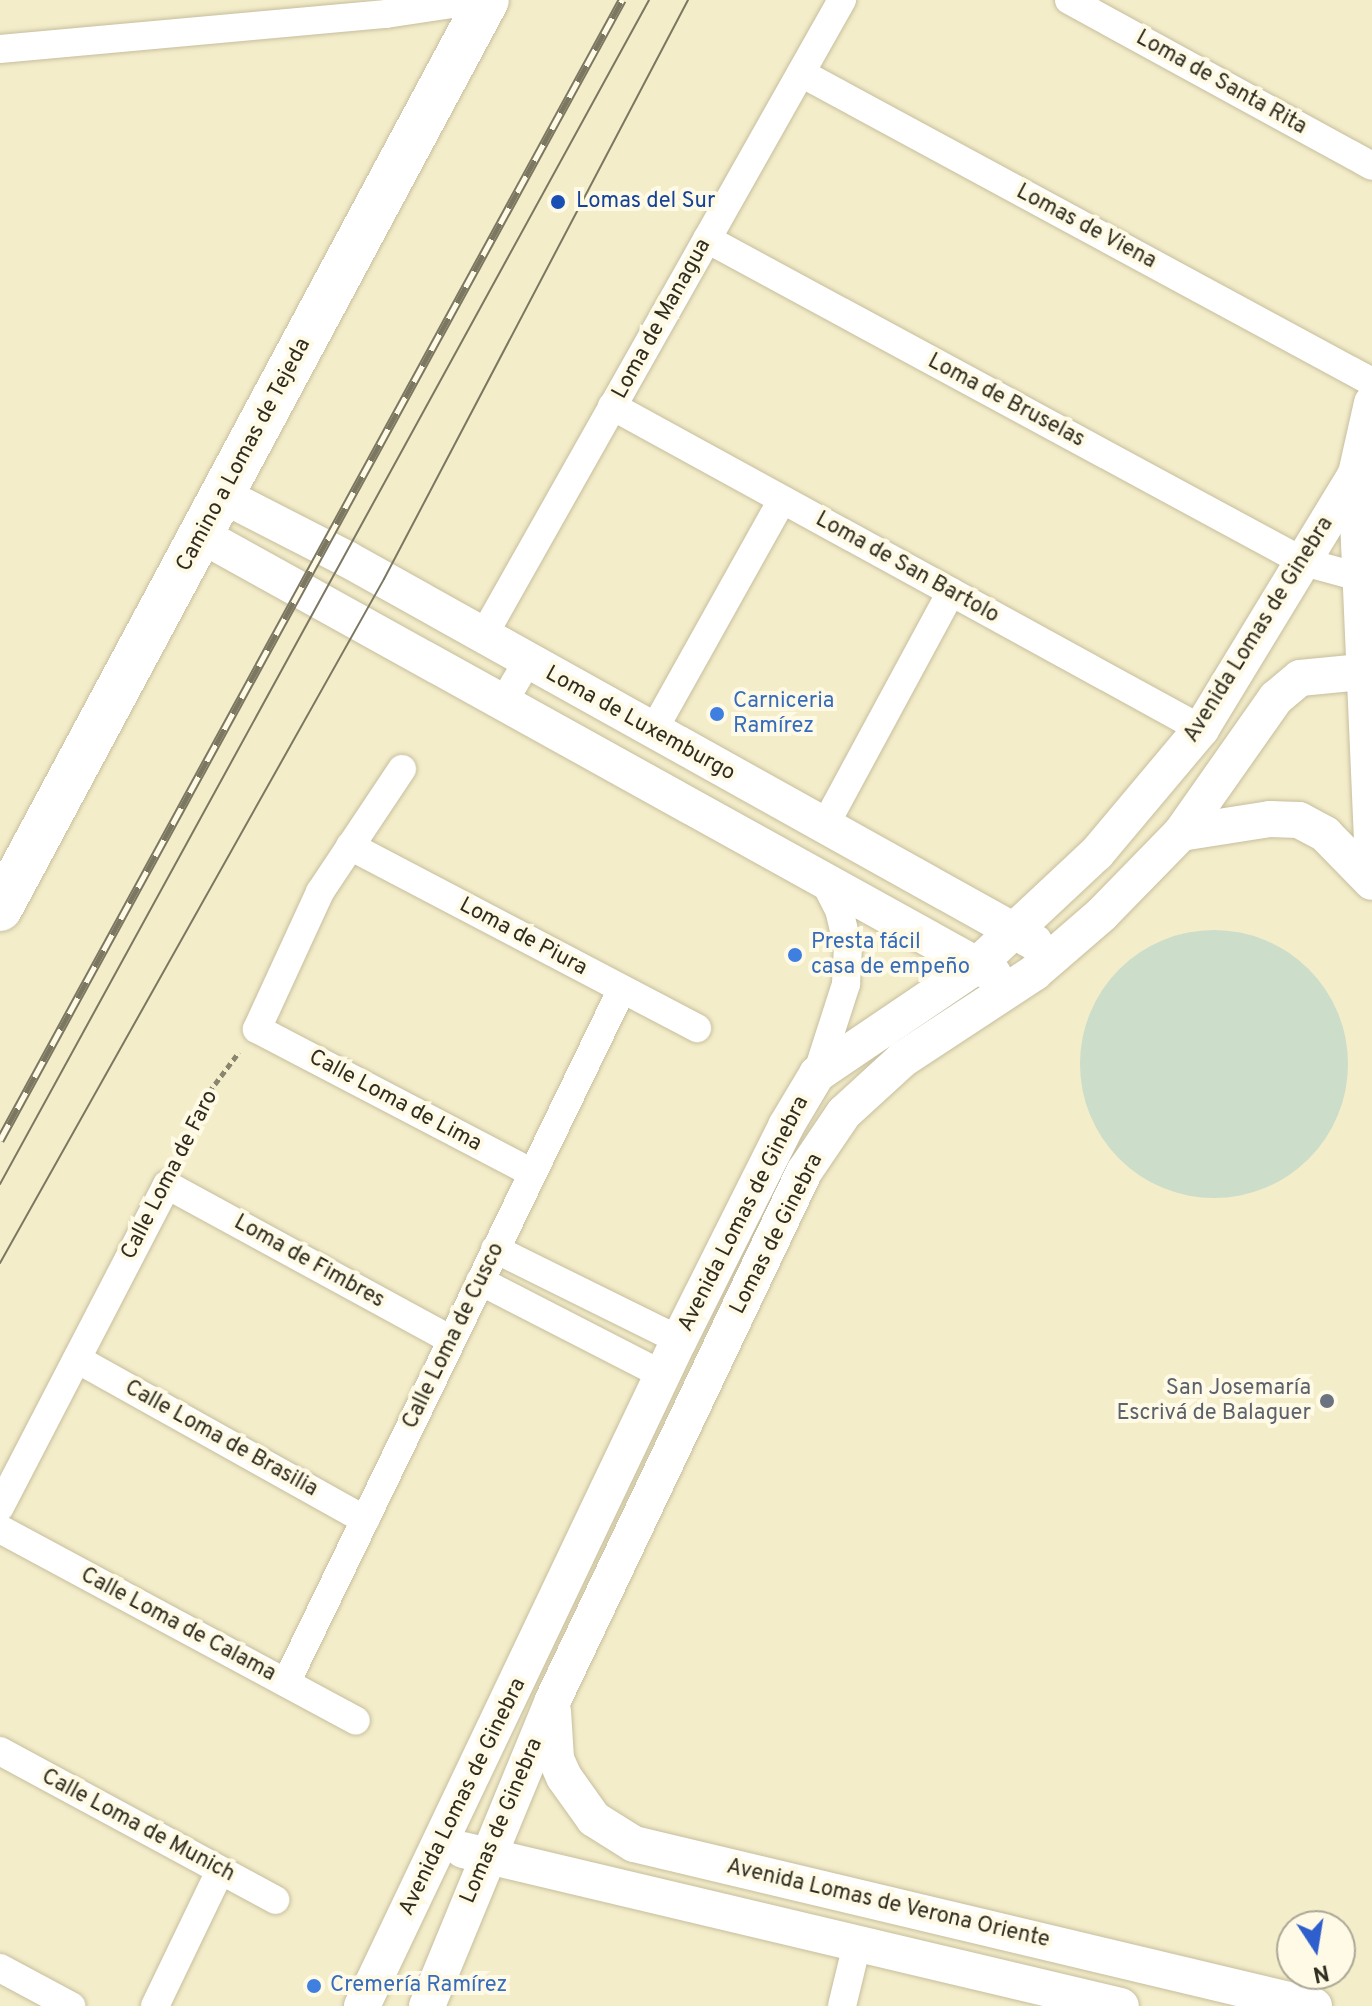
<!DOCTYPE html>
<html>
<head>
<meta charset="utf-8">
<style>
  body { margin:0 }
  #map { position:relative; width:1372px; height:2006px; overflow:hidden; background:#f4edca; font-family:Overpass,sans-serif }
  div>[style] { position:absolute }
  .green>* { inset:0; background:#ccddca }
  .round { border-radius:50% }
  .path>* { height:5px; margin-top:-2.5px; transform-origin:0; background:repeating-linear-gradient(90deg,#8a856e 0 6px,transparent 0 10px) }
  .roads { filter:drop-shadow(0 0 2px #c6be9d) drop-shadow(0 0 2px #c6be9d) }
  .minor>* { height:28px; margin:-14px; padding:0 14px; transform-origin:14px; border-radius:14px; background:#fff }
  .tertiary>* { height:36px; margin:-18px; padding:0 18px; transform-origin:18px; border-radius:18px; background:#fff }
  .primary>* { height:44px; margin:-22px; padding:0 22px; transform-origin:22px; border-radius:22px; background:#fff }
  .tram>* { height:2px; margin:-1px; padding:0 1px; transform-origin:1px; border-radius:1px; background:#7b7761 }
  .rail>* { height:9px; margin-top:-4.5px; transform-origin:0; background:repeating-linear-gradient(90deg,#fefae5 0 18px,#7b7761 0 36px); box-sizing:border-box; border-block:2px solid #7b7761 }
  .dots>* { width:22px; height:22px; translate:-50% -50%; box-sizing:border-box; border:4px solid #fefae5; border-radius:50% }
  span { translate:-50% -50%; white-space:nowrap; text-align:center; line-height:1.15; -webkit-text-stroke:8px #fefae5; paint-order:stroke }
  .street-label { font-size:22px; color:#302d20 }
  .transit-label { font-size:22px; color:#164399 }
  .left { translate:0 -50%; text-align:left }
  .shop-label { font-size:22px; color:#366cbe }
  .worship-label { font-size:22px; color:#5b616d }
  .right { translate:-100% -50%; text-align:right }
  .north { position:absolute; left:1276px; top:1910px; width:80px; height:80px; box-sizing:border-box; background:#fefae5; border:2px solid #aca896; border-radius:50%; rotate:168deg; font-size:22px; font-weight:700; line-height:32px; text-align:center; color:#302d20 }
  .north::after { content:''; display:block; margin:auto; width:28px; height:36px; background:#2f5ecd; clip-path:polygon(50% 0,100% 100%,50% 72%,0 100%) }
</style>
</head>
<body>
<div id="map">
  <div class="green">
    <div class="round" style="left:1080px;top:930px;width:268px;height:268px"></div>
  </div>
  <div class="path">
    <div style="left:180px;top:1158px;width:72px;rotate:-66.3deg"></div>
    <div style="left:209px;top:1092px;width:50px;rotate:-53.1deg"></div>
  </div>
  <div class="roads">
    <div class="minor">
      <div style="left:1069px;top:0;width:345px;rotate:28.7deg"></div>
      <div style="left:0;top:49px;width:388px;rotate:-5.2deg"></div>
      <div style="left:386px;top:14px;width:94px;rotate:-8.6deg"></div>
      <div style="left:801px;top:73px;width:649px;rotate:28.42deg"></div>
      <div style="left:707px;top:239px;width:679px;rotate:28.42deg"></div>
      <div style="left:1304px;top:562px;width:57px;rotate:15.3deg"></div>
      <div style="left:612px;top:406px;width:672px;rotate:28.74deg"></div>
      <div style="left:482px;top:638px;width:733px;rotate:-60.57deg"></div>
      <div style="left:504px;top:701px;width:45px;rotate:-59.5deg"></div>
      <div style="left:653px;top:731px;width:265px;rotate:-60.8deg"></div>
      <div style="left:402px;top:769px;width:148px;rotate:123.7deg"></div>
      <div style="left:320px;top:892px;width:151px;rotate:114.7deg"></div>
      <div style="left:257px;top:1029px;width:310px;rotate:27.6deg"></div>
      <div style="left:825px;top:825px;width:265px;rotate:-61.6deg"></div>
      <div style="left:350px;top:846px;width:392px;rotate:27.7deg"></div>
      <div style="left:817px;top:1074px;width:95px;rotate:-72.1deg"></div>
      <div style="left:846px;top:984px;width:36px;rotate:-87deg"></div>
      <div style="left:848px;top:948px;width:37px;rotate:-103deg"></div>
      <div style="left:840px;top:912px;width:38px;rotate:-117deg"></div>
      <div style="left:495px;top:1249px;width:205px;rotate:26.3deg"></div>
      <div style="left:480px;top:1281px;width:206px;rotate:27.2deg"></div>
      <div style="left:77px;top:1359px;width:330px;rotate:29.2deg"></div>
      <div style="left:0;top:1507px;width:363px;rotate:-62.6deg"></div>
      <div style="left:167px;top:1185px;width:324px;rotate:28.6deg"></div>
      <div style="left:0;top:1529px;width:404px;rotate:28.3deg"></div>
      <div style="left:286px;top:1683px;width:771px;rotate:-64.17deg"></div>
      <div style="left:0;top:1751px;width:313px;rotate:28.4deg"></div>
      <div style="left:0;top:1968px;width:81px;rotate:28.2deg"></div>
      <div style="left:155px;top:2006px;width:150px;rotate:-64.3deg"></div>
      <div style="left:842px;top:2006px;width:64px;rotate:-76.4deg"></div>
    </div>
    <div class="tertiary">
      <div style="left:1372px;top:403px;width:73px;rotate:102.7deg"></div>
      <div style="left:1356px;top:474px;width:367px;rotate:87.5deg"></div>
      <div style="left:222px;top:495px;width:140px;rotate:27.1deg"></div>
      <div style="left:347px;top:559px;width:787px;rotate:29.14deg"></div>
      <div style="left:201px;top:535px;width:906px;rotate:29deg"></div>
      <div style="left:1181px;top:833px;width:90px;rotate:-8.9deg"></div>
      <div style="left:1270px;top:819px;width:29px;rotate:2deg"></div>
      <div style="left:1299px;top:820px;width:30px;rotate:28deg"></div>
      <div style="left:1325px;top:834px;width:67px;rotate:45.6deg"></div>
      <div style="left:553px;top:1711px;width:48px;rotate:86.4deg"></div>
      <div style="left:556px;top:1759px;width:20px;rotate:66deg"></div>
      <div style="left:564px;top:1777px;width:52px;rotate:54.5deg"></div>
      <div style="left:594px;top:1819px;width:47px;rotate:32deg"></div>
      <div style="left:634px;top:1844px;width:699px;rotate:13.4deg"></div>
      <div style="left:463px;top:1850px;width:676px;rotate:13.34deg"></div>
      <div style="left:362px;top:2006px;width:738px;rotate:-64.55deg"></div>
      <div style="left:679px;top:1340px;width:239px;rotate:-63.4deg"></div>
      <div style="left:786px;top:1126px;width:61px;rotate:-59.2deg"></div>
      <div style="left:817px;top:1074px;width:191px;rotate:-34.1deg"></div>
      <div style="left:975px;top:967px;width:167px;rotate:-43.1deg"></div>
      <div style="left:1097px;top:853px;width:162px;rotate:-50deg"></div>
      <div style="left:1201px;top:729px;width:298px;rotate:-58.7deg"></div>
      <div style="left:427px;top:2006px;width:331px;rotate:-67.6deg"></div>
      <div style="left:553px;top:1700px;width:585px;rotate:-64.57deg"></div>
      <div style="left:804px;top:1172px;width:71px;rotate:-55.9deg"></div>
      <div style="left:844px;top:1113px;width:80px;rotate:-42.5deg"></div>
      <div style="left:903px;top:1059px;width:157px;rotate:-33.3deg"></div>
      <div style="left:1034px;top:973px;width:90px;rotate:-40.9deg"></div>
      <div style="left:1102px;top:914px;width:113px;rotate:-45.7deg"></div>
      <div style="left:1181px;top:833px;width:165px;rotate:-54.9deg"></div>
      <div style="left:1276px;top:698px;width:31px;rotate:-40deg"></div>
      <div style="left:1300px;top:678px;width:72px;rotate:-5.6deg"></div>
    </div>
    <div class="primary">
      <div style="left:0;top:909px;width:1031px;rotate:-61.82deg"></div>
    </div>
  </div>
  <div class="tram">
    <div style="left:0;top:1184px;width:1350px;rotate:-61.27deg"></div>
    <div style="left:0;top:1263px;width:784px;rotate:-60.69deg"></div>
    <div style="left:384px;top:579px;width:654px;rotate:-62.3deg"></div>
  </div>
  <div class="rail">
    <div style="left:0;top:1140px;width:1299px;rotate:-61.38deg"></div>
  </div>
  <div class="dots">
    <div style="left:558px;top:202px;background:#1a4fb4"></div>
    <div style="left:717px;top:714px;background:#3f7fe0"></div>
    <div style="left:795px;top:955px;background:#3f7fe0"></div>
    <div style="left:1327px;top:1401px;background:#6b7280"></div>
    <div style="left:314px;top:1986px;background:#3f7fe0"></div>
  </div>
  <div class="street-label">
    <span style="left:1221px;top:83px;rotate:29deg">Loma de Santa Rita</span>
    <span style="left:1086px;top:227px;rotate:28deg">Lomas de Viena</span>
    <span style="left:662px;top:319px;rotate:-61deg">Loma de Managua</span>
    <span style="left:1006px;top:401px;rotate:28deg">Loma de Bruselas</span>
    <span style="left:244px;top:455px;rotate:-62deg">Camino a Lomas de Tejeda</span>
    <span style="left:907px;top:568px;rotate:29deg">Loma de San Bartolo</span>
    <span style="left:1259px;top:630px;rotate:-58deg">Avenida Lomas de Ginebra</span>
    <span style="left:640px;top:724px;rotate:29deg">Loma de Luxemburgo</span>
    <span style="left:523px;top:937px;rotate:28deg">Loma de Piura</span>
    <span style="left:395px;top:1101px;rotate:28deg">Calle Loma de Lima</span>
    <span style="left:170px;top:1175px;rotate:-63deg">Calle Loma de Faro</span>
    <span style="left:744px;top:1214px;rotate:-63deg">Avenida Lomas de Ginebra</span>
    <span style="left:777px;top:1234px;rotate:-63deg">Lomas de Ginebra</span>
    <span style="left:309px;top:1262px;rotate:29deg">Loma de Fimbres</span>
    <span style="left:454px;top:1336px;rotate:-64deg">Calle Loma de Cusco</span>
    <span style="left:221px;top:1439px;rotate:29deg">Calle Loma de Brasilia</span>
    <span style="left:178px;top:1625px;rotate:28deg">Calle Loma de Calama</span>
    <span style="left:463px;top:1797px;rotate:-64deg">Avenida Lomas de Ginebra</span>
    <span style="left:502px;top:1821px;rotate:-67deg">Lomas de Ginebra</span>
    <span style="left:138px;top:1826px;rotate:28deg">Calle Loma de Munich</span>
    <span style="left:888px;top:1904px;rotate:13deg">Avenida Lomas de Verona Oriente</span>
  </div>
  <div class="transit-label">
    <span class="left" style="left:576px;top:202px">Lomas del Sur</span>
  </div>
  <div class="shop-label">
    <span class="left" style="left:733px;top:714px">Carniceria<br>Ramírez</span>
    <span class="left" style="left:811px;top:955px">Presta fácil<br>casa de empeño</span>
    <span class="left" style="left:330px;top:1986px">Cremería Ramírez</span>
  </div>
  <div class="worship-label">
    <span class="right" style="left:1311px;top:1401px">San Josemaría<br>Escrivá de Balaguer</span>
  </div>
  <div class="north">N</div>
</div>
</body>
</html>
